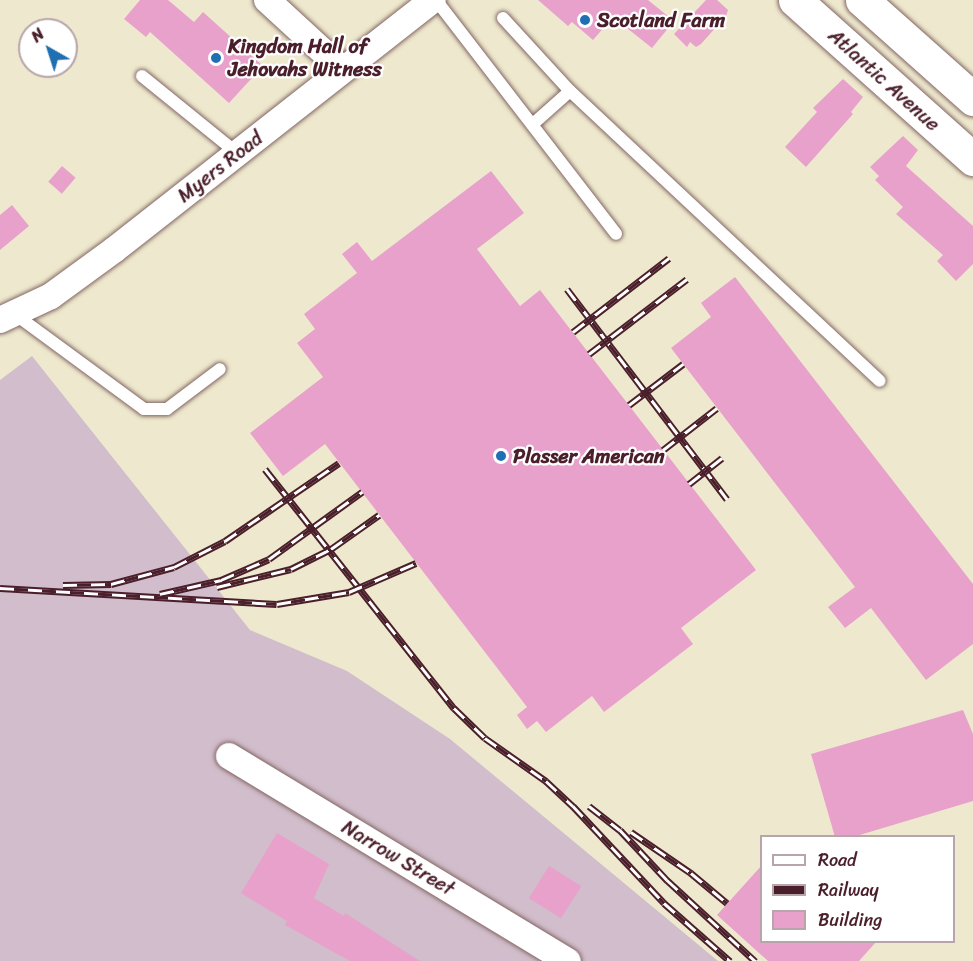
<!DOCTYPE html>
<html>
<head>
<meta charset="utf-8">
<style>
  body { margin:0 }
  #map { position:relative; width:973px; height:961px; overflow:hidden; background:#eee9ce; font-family:Sriracha,sans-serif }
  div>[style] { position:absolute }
  .industrial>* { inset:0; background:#d1bdcb }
  .building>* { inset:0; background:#e8a1cb; transform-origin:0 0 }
  .roads { filter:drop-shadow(0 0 2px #836664) drop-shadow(0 0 2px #836664) }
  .service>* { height:12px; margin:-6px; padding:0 6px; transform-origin:6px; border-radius:6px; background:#fff }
  .minor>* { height:26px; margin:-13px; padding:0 13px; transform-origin:13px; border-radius:13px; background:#fff }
  .primary>* { height:33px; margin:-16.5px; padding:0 16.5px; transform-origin:16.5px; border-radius:16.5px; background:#fff }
  .rail>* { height:7px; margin-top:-3.5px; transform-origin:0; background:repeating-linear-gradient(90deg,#fff 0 14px,#4a1f2b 0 28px); box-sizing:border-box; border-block:2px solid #4a1f2b }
  .dots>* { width:16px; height:16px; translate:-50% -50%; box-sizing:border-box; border:3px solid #fff; border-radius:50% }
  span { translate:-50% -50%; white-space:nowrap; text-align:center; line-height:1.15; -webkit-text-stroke:4.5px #fff; paint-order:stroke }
  .poi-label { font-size:20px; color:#4a1f2b; font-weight:700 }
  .left { translate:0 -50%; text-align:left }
  .street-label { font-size:20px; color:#4a1f2b }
  .legend { position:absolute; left:760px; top:835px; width:195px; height:108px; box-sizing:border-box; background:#fff; border:2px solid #b7a5aa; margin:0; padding:8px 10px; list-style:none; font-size:18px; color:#4a1f2b }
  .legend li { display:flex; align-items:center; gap:12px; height:30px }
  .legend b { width:30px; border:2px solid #b7a5aa }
  .north { position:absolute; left:18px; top:18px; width:60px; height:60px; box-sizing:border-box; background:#fff; border:2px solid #b7a5aa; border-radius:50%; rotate:321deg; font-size:16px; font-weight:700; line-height:24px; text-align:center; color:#4a1f2b }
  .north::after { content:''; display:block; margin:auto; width:21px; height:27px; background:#1f6fb2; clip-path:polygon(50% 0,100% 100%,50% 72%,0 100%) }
</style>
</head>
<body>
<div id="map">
  <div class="industrial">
    <div style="clip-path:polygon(32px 356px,250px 630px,347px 671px,450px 739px,718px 961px,0 961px,0 380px)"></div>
  </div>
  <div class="building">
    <div style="clip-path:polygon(140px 0,168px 0,194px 22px,203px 12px,263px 66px,229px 103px,150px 32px,146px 37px,124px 19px)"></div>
    <div style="clip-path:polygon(538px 0,648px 0,674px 21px,652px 48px,613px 17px,593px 40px,572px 22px,568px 26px)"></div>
    <div style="clip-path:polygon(706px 0,717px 0,728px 10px,726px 16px,701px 44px,696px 47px,690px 42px,687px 47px,674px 34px)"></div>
    <div style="clip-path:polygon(843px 79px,863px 97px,851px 112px,853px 114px,806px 167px,785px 147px,817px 112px,813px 108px)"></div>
    <div style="clip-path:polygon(903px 136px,918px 150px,906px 166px,973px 226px,973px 264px,956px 281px,937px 261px,943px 255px,896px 214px,903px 207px,875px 180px,879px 176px,870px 167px)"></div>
    <div style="left:62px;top:166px;width:18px;height:21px;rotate:41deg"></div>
    <div style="clip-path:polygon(491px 171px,524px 213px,477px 249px,520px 306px,540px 290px,756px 570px,681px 628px,693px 644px,604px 712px,592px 696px,546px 732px,537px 721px,527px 729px,517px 715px,527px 707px,325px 444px,283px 476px,250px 433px,323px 377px,297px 343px,315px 329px,304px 314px,357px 273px,342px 254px,357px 242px,372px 261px)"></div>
    <div style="clip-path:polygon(12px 205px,29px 226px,0 250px,0 215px)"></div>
    <div style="clip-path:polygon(735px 277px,973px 584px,973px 644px,926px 680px,871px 608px,845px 628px,828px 607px,855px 587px,671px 348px,711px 317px,701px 303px)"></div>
    <div style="clip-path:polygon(963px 710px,973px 734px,973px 801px,853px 837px,835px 837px,811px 754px)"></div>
    <div style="clip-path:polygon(277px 833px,329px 864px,314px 898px,344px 916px,345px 913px,420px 961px,350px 961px,285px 925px,287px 921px,241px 893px)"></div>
    <div style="clip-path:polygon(762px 865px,762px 942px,876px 942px,859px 961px,768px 961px,717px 915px)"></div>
    <div style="left:549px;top:866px;width:38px;height:38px;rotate:32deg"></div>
  </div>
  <div class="roads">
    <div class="service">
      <div style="left:436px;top:0;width:295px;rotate:52.4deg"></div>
      <div style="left:503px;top:18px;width:99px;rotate:47.5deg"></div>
      <div style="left:570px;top:91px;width:50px;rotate:138.3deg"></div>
      <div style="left:142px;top:76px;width:122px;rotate:39deg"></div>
      <div style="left:570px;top:91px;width:424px;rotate:43.1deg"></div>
      <div style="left:12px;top:312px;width:164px;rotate:36.3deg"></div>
      <div style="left:144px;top:409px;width:23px"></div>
      <div style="left:167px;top:409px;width:66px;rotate:-37deg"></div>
    </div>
    <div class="minor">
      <div style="left:267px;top:0;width:103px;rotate:42.6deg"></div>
      <div style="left:0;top:320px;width:56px;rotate:-25.2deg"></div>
      <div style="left:51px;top:296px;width:78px;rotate:-36.1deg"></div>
      <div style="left:114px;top:250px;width:405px;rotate:-38.1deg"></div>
      <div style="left:229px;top:756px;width:396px;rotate:31.2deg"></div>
    </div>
    <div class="primary">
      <div style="left:795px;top:0;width:239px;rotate:41.8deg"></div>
      <div style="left:862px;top:0;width:149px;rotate:41.7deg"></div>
    </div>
  </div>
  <div class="rail">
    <div style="left:567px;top:289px;width:264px;rotate:52.7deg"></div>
    <div style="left:573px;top:332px;width:121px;rotate:-37.6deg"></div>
    <div style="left:589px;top:354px;width:123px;rotate:-37.4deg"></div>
    <div style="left:629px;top:405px;width:68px;rotate:-37.2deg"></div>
    <div style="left:663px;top:450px;width:68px;rotate:-37.9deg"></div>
    <div style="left:265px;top:469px;width:305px;rotate:51.7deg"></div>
    <div style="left:454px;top:708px;width:43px;rotate:44.1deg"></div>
    <div style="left:485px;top:738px;width:75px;rotate:35.2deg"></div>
    <div style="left:546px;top:781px;width:37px;rotate:43deg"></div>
    <div style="left:573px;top:806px;width:133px;rotate:46.8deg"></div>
    <div style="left:664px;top:903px;width:88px;rotate:41.3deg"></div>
    <div style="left:689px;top:484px;width:42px;rotate:-38.2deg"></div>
    <div style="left:63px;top:585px;width:48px;rotate:-1.2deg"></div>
    <div style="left:111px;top:584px;width:65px;rotate:-15.1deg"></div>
    <div style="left:174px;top:567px;width:57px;rotate:-27deg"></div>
    <div style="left:225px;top:541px;width:138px;rotate:-34.4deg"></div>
    <div style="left:217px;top:587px;width:76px;rotate:-13.7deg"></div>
    <div style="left:291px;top:569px;width:45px;rotate:-26.6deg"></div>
    <div style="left:331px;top:549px;width:59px;rotate:-35.3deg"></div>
    <div style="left:0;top:588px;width:277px;rotate:3.3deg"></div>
    <div style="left:277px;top:604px;width:73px;rotate:-9.5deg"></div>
    <div style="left:349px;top:592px;width:73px;rotate:-23.4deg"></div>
    <div style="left:160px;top:594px;width:63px;rotate:-12.9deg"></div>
    <div style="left:221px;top:580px;width:52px;rotate:-23.6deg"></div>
    <div style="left:269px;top:559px;width:115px;rotate:-35.8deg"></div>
    <div style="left:589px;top:806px;width:39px;rotate:38deg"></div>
    <div style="left:620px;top:830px;width:69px;rotate:46.8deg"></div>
    <div style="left:667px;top:880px;width:120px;rotate:42.6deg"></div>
    <div style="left:631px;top:832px;width:73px;rotate:34.3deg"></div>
    <div style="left:691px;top:873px;width:47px;rotate:39.8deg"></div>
  </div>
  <div class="dots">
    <div style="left:585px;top:20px;background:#1f6fb2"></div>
    <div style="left:216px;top:58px;background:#1f6fb2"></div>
    <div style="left:501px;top:456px;background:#1f6fb2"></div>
  </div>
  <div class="poi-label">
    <span class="left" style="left:597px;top:20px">Scotland Farm</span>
    <span class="left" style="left:228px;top:58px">Kingdom Hall of<br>Jehovahs Witness</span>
    <span class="left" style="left:513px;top:456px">Plasser American</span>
  </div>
  <div class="street-label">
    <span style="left:884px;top:80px;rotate:42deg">Atlantic Avenue</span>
    <span style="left:220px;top:167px;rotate:-38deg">Myers Road</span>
    <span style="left:398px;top:858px;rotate:31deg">Narrow Street</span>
  </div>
  <ul class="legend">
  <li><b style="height:8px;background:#fff"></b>Road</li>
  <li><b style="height:8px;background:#4a1f2b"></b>Railway</li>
  <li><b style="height:16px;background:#e8a1cb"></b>Building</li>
  </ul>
  <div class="north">N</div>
</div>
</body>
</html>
